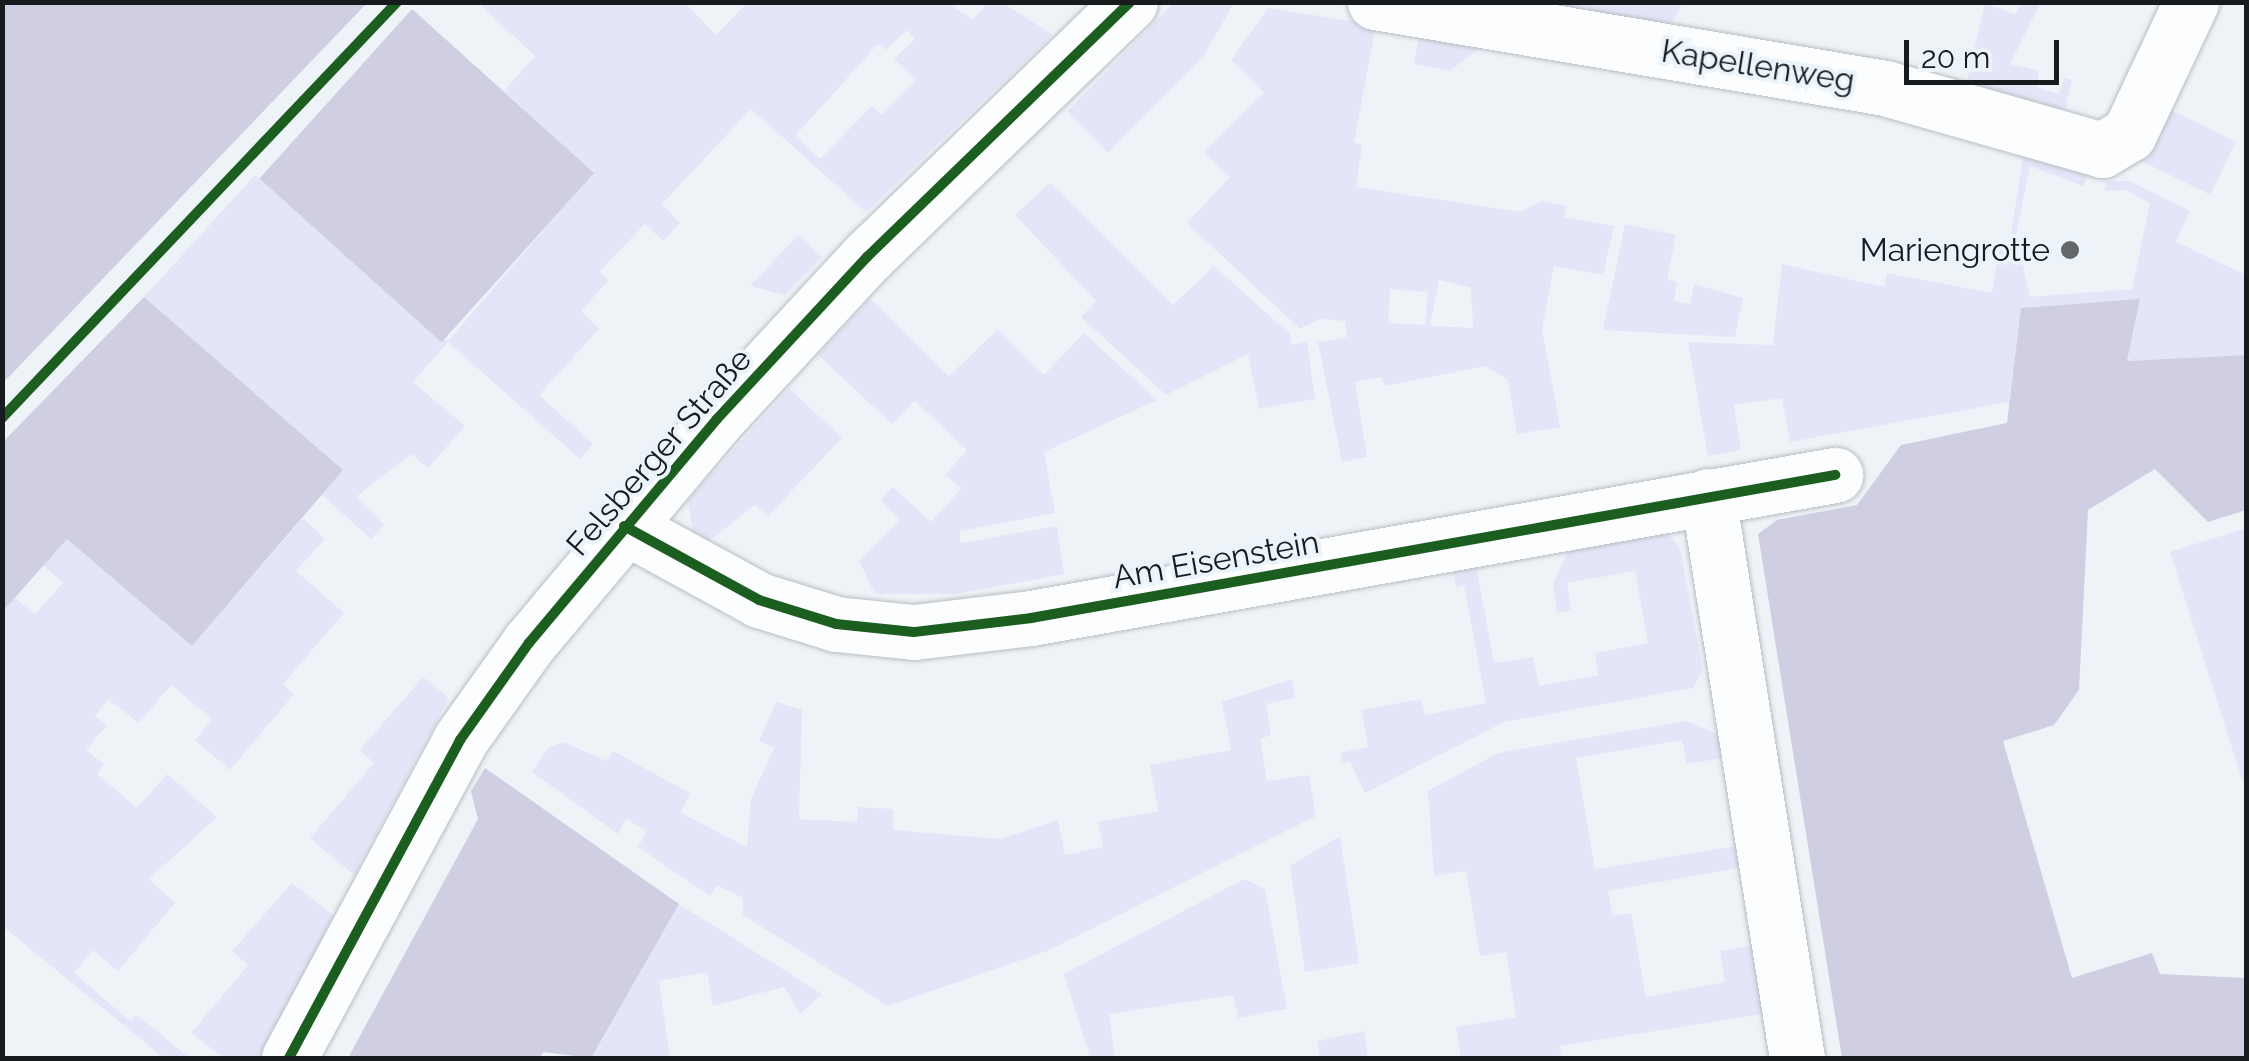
<!DOCTYPE html>
<html>
<head>
<meta charset="utf-8">
<style>
  body { margin:0 }
  #map { position:relative; width:2249px; height:1061px; overflow:hidden; background:#eef3f8; font-family:Raleway,sans-serif }
  div>[style] { position:absolute }
  .green>* { inset:0; background:#e5e5f9; transform-origin:0 0 }
  .forest>* { inset:0; background:#cfcee3; transform-origin:0 0 }
  .roads { filter:drop-shadow(0 0 2px #b9bdc0) drop-shadow(0 0 2px #b9bdc0) }
  .minor>* { height:55px; margin:-27.5px; padding:0 27.5px; transform-origin:27.5px; border-radius:27.5px; background:#fcfdfe }
  .cycleway>* { height:10px; margin:-5px; padding:0 5px; transform-origin:5px; border-radius:5px; background:#1b5e20 }
  .dots>* { width:28px; height:28px; translate:-50% -50%; box-sizing:border-box; border:5px solid #ebf3fb; border-radius:50% }
  span { translate:-50% -50%; white-space:nowrap; text-align:center; line-height:1.15; -webkit-text-stroke:8px #ebf3fb; paint-order:stroke }
  .street-label { font-size:32px; color:#181b1e }
  .poi-label { font-size:32px; color:#181b1e }
  .right { translate:-100% -50%; text-align:right }
  .frame { position:absolute; inset:0; border:5px solid #181b1e; pointer-events:none }
  .scale { position:absolute; left:1904px; top:40px; width:155px; height:45px; box-sizing:border-box; border:5px solid #181b1e; border-top:0; padding-left:12px; font-size:30px; line-height:35px; white-space:nowrap; color:#181b1e; -webkit-text-stroke:8px #ebf3fb; paint-order:stroke }
</style>
</head>
<body>
<div id="map">
  <div class="green">
    <div style="clip-path:polygon(1174px 2px,1234px 3px,1204px 55px,1108px 153px,1067px 112px)"></div>
    <div style="clip-path:polygon(evenodd,478px 3px,685px 3px,716px 35px,747px 3px,948px 3px,973px 20px,987px 3px,1003px 3px,1053px 35px,866px 212px,751px 109px,662px 204px,680px 223px,663px 241px,645px 224px,600px 271px,608px 281px,581px 311px,599px 329px,539px 395px,593px 444px,580px 459px,448px 342px,413px 382px,465px 426px,428px 468px,411px 454px,356px 497px,384px 525px,371px 539px,322px 495px,342px 469px,144px 297px,255px 175px,448px 341px,593px 173px,504px 91px,535px 56px,478px 3px,907px 30px,915px 39px,894px 59px,916px 81px,882px 115px,872px 106px,820px 159px,795px 136px,878px 44px,886px 50px,907px 30px)"></div>
    <div style="clip-path:polygon(1525px 3px,1683px 3px,1669px 27px)"></div>
    <div style="clip-path:polygon(2022px 3px,2040px 4px,2010px 64px,2039px 71px,2037px 88px,2059px 94px,2064px 78px,2072px 80px,2065px 110px,1966px 85px,1985px 4px,2015px 14px)"></div>
    <div style="clip-path:polygon(evenodd,1268px 8px,1376px 25px,1354px 142px,1362px 145px,1356px 187px,1521px 212px,1541px 201px,1566px 206px,1564px 217px,1614px 226px,1603px 275px,1554px 266px,1542px 329px,1560px 427px,1517px 434px,1508px 380px,1486px 366px,1385px 386px,1382px 377px,1355px 382px,1367px 457px,1342px 462px,1318px 342px,1347px 337px,1345px 321px,1320px 319px,1300px 329px,1187px 223px,1230px 177px,1204px 152px,1264px 93px,1231px 60px,1268px 8px,1439px 280px,1471px 288px,1473px 328px,1430px 326px,1439px 280px,1268px 8px,1390px 289px,1428px 292px,1425px 325px,1388px 323px,1390px 289px)"></div>
    <div style="clip-path:polygon(1420px 32px,1485px 43px,1450px 71px,1414px 64px)"></div>
    <div style="left:2165px;top:107px;width:79px;height:59px;rotate:26deg"></div>
    <div style="clip-path:polygon(2024px 151px,2087px 176px,2083px 186px,2030px 166px,2016px 235px,2030px 297px,2132px 289px,2150px 203px,2126px 190px,2104px 191px,2106px 181px,2129px 181px,2190px 211px,2176px 242px,2246px 275px,2246px 355px,2127px 361px,2140px 300px,2022px 308px,2009px 402px,1790px 442px,1782px 398px,1734px 405px,1741px 450px,1708px 456px,1688px 342px,1773px 345px,1782px 264px,1884px 287px,1887px 273px,1992px 293px,2000px 246px,2009px 247px)"></div>
    <div style="clip-path:polygon(1050px 183px,1173px 305px,1214px 266px,1290px 334px,1292px 345px,1307px 342px,1315px 399px,1259px 409px,1248px 354px,1166px 395px,1081px 317px,1096px 301px,1015px 215px)"></div>
    <div style="clip-path:polygon(1625px 224px,1676px 235px,1667px 279px,1677px 282px,1674px 301px,1690px 304px,1694px 284px,1743px 298px,1735px 337px,1603px 330px)"></div>
    <div style="clip-path:polygon(798px 235px,822px 257px,785px 295px,750px 286px)"></div>
    <div style="clip-path:polygon(870px 299px,949px 376px,998px 329px,1044px 375px,1084px 333px,1157px 400px,1044px 452px,1055px 513px,960px 531px,960px 543px,1057px 526px,1064px 574px,957px 594px,875px 594px,859px 561px,900px 520px,881px 500px,893px 487px,931px 522px,962px 488px,945px 475px,967px 450px,915px 401px,892px 424px,818px 355px)"></div>
    <div style="clip-path:polygon(789px 388px,842px 438px,768px 516px,755px 505px,708px 542px,693px 533px,688px 500px)"></div>
    <div style="clip-path:polygon(303px 518px,325px 539px,296px 571px,344px 613px,283px 684px,294px 694px,230px 770px,195px 740px,212px 719px,171px 685px,139px 723px,108px 699px,95px 716px,107px 725px,86px 750px,104px 764px,97px 774px,137px 808px,167px 774px,217px 817px,149px 879px,175px 903px,118px 971px,93px 950px,74px 973px,130px 1021px,137px 1015px,190px 1058px,164px 1058px,2px 926px,3px 611px,14px 597px,35px 614px,63px 583px,43px 565px,67px 539px,192px 646px)"></div>
    <div style="clip-path:polygon(2246px 528px,2246px 792px,2170px 552px)"></div>
    <div style="clip-path:polygon(1667px 532px,1680px 548px,1703px 669px,1693px 688px,1504px 722px,1365px 793px,1350px 762px,1341px 763px,1341px 753px,1368px 747px,1362px 710px,1421px 699px,1425px 715px,1486px 703px,1464px 585px,1456px 587px,1453px 569px,1476px 565px,1494px 663px,1533px 657px,1539px 686px,1598px 675px,1595px 653px,1648px 643px,1635px 571px,1567px 583px,1571px 610px,1557px 613px,1553px 584px,1570px 546px)"></div>
    <div style="clip-path:polygon(423px 677px,449px 698px,354px 875px,310px 838px,374px 763px,360px 750px)"></div>
    <div style="clip-path:polygon(1292px 679px,1295px 698px,1266px 704px,1271px 735px,1260px 739px,1267px 781px,1309px 775px,1316px 816px,1047px 951px,888px 1006px,743px 915px,743px 898px,717px 885px,710px 896px,638px 847px,647px 831px,626px 819px,618px 834px,532px 772px,548px 748px,564px 742px,606px 761px,613px 751px,690px 793px,681px 813px,747px 847px,751px 799px,774px 748px,759px 741px,776px 702px,802px 710px,799px 819px,857px 822px,858px 807px,893px 809px,893px 830px,1000px 839px,1058px 820px,1065px 855px,1103px 847px,1098px 822px,1158px 811px,1150px 765px,1231px 750px,1222px 702px)"></div>
    <div style="clip-path:polygon(1687px 721px,1717px 734px,1723px 758px,1687px 764px,1682px 740px,1576px 758px,1595px 869px,1736px 846px,1739px 868px,1608px 891px,1613px 916px,1631px 913px,1646px 997px,1725px 982px,1720px 951px,1753px 945px,1763px 1014px,1560px 1046px,1561px 1055px,1537px 1058px,1461px 1058px,1456px 1027px,1516px 1017px,1506px 952px,1480px 956px,1466px 871px,1434px 876px,1428px 791px,1498px 753px)"></div>
    <div style="clip-path:polygon(1340px 836px,1359px 963px,1305px 972px,1290px 866px)"></div>
    <div style="clip-path:polygon(1244px 879px,1265px 889px,1287px 1009px,1238px 1018px,1233px 995px,1109px 1014px,1115px 1058px,1090px 1058px,1064px 974px)"></div>
    <div style="clip-path:polygon(292px 883px,334px 916px,259px 1058px,224px 1058px,191px 1033px,248px 965px,232px 951px)"></div>
    <div style="clip-path:polygon(679px 904px,822px 994px,800px 1014px,784px 987px,713px 1006px,707px 972px,659px 981px,670px 1058px,591px 1058px)"></div>
    <div style="clip-path:polygon(1364px 1031px,1368px 1058px,1320px 1058px,1317px 1041px)"></div>
  </div>
  <div class="forest">
    <div style="clip-path:polygon(3px 2px,367px 3px,3px 383px,2px 3px)"></div>
    <div style="left:412px;top:9px;width:245px;height:228px;rotate:42deg"></div>
    <div style="clip-path:polygon(144px 297px,343px 470px,192px 646px,67px 539px,3px 611px,3px 442px)"></div>
    <div style="clip-path:polygon(2140px 299px,2127px 361px,2246px 355px,2246px 510px,2208px 522px,2155px 469px,2088px 510px,2079px 690px,2054px 725px,2003px 741px,2072px 978px,2152px 953px,2160px 974px,2246px 978px,2246px 1058px,1842px 1058px,1758px 534px,1777px 520px,1857px 505px,1901px 445px,2007px 423px,2021px 308px)"></div>
    <div style="clip-path:polygon(485px 768px,679px 904px,591px 1058px,543px 1052px,540px 1058px,348px 1058px,478px 819px,471px 791px)"></div>
  </div>
  <div class="roads">
    <div class="minor">
      <div style="left:1375px;top:2px;width:517px;rotate:9.57deg"></div>
      <div style="left:1885px;top:88px;width:226px;rotate:15.9deg"></div>
      <div style="left:2102px;top:150px;width:31px;rotate:-31deg"></div>
      <div style="left:2129px;top:134px;width:146px;rotate:-64.8deg"></div>
      <div style="left:1708px;top:496px;width:569px;rotate:81deg"></div>
      <div style="left:624px;top:526px;width:154px;rotate:28.7deg"></div>
      <div style="left:759px;top:600px;width:81px;rotate:17.3deg"></div>
      <div style="left:836px;top:624px;width:78px;rotate:5.9deg"></div>
      <div style="left:914px;top:632px;width:118px;rotate:-6.8deg"></div>
      <div style="left:1031px;top:618px;width:817px;rotate:-10.09deg"></div>
      <div style="left:289px;top:1058px;width:361px;rotate:-61.7deg"></div>
      <div style="left:460px;top:740px;width:119px;rotate:-54.6deg"></div>
      <div style="left:529px;top:643px;width:292px;rotate:-50deg"></div>
      <div style="left:717px;top:419px;width:221px;rotate:-47.2deg"></div>
      <div style="left:867px;top:257px;width:366px;rotate:-44.1deg"></div>
    </div>
  </div>
  <div class="cycleway">
    <div style="left:2px;top:418px;width:574px;rotate:-46.48deg"></div>
    <div style="left:624px;top:526px;width:154px;rotate:28.7deg"></div>
    <div style="left:759px;top:600px;width:81px;rotate:17.3deg"></div>
    <div style="left:836px;top:624px;width:78px;rotate:5.9deg"></div>
    <div style="left:914px;top:632px;width:118px;rotate:-6.8deg"></div>
    <div style="left:1031px;top:618px;width:817px;rotate:-10.09deg"></div>
    <div style="left:289px;top:1058px;width:361px;rotate:-61.7deg"></div>
    <div style="left:460px;top:740px;width:119px;rotate:-54.6deg"></div>
    <div style="left:529px;top:643px;width:292px;rotate:-50deg"></div>
    <div style="left:717px;top:419px;width:221px;rotate:-47.2deg"></div>
    <div style="left:867px;top:257px;width:366px;rotate:-44.1deg"></div>
  </div>
  <div class="dots">
    <div style="left:2070px;top:250px;background:#63676a"></div>
  </div>
  <div class="street-label">
    <span style="left:1758px;top:66px;rotate:9deg">Kapellenweg</span>
    <span style="left:659px;top:452px;rotate:-49deg">Felsberger Straße</span>
    <span style="left:1216px;top:560px;rotate:-10deg">Am Eisenstein</span>
  </div>
  <div class="poi-label">
    <span class="right" style="left:2050px;top:250px">Mariengrotte</span>
  </div>
  <div class="frame"></div>
  <div class="scale">20 m</div>
</div>
</body>
</html>
